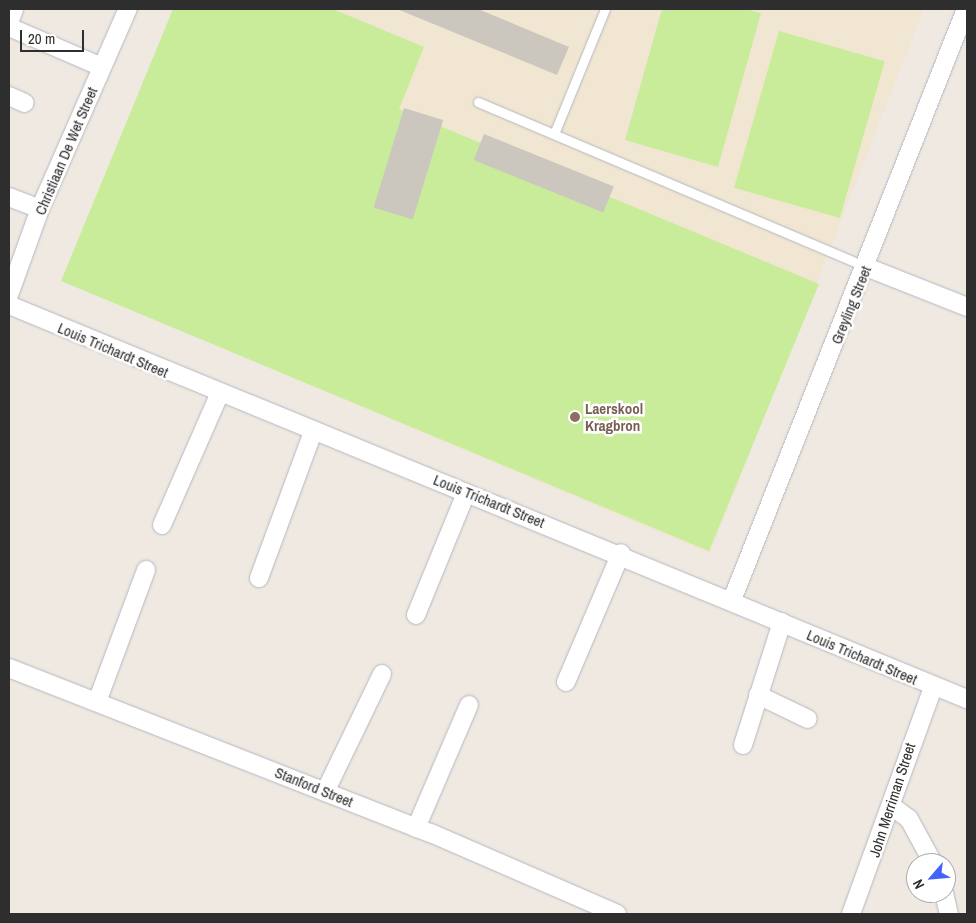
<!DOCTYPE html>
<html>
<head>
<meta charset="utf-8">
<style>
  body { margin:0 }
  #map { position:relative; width:976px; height:923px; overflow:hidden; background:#efe9e1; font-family:"Archivo Narrow",sans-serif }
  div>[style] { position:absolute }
  .education>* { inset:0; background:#f0e6d1 }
  .pitch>* { inset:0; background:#c9ec9a; transform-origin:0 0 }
  .building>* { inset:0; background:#cbc7bf; transform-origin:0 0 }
  .roads { filter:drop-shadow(0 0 1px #b4b7c1) drop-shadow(0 0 1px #b4b7c1) }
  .service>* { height:9px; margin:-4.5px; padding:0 4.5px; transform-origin:4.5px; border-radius:4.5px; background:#fff }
  .minor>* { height:18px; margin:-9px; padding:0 9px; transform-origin:9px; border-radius:9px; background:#fff }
  .dots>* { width:14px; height:14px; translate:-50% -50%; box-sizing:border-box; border:2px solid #fff; border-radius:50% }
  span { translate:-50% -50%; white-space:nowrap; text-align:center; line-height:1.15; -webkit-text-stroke:5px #fff; paint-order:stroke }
  .street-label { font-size:15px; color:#2e2e2e }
  .education-label { font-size:15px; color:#785e54; font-weight:700 }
  .left { translate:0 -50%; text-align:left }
  .frame { position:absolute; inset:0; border:10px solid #2e2e2e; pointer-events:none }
  .north { position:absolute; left:906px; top:853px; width:50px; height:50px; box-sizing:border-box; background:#fff; border:1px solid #ababab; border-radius:50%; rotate:243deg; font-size:14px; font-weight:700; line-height:20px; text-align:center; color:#2e2e2e }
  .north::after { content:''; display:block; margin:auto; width:18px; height:22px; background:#4264fb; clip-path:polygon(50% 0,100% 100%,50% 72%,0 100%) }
  .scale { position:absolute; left:20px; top:30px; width:64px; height:22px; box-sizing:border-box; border:2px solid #2e2e2e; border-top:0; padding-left:6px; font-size:15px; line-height:18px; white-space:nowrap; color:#2e2e2e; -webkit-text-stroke:4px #fff; paint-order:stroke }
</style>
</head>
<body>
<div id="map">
  <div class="education">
    <div style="clip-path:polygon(176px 9px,924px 9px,710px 554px,62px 280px)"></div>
  </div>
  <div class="pitch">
    <div style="clip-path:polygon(173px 9px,333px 9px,424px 47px,399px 109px,819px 284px,709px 551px,61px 281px)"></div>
    <div style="clip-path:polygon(662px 9px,745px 9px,761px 13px,718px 167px,625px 140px)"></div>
    <div style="left:779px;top:31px;width:110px;height:163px;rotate:16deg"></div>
  </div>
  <div class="building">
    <div style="clip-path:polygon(397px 9px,478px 9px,569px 47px,557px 75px)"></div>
    <div style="left:404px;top:108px;width:41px;height:104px;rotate:17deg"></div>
    <div style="left:484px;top:134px;width:140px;height:28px;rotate:22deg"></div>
  </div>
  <div class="roads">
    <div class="service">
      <div style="left:478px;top:102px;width:422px;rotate:23deg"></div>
      <div style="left:554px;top:134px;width:135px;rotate:-67.8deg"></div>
    </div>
    <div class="minor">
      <div style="left:9px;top:23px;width:15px;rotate:-70deg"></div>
      <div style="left:9px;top:27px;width:101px;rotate:23.3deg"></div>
      <div style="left:9px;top:96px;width:17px;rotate:24deg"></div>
      <div style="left:9px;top:197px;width:33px;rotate:21deg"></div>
      <div style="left:866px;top:267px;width:109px;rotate:21.6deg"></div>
      <div style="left:9px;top:295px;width:91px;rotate:-70.2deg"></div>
      <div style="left:40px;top:209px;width:219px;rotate:-66.3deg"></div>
      <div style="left:9px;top:305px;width:1036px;rotate:22.36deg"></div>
      <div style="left:162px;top:525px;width:142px;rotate:-66.3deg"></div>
      <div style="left:259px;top:578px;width:156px;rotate:-69.7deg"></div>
      <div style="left:732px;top:600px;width:636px;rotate:-68.4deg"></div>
      <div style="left:416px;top:615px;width:132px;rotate:-67.7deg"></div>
      <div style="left:9px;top:668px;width:453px;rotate:21.4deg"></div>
      <div style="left:431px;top:833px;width:203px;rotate:23.5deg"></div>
      <div style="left:566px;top:682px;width:140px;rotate:-66.9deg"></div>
      <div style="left:758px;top:695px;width:55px;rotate:25.6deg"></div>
      <div style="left:97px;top:702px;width:141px;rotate:-69.6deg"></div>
      <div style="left:743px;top:745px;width:129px;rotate:-72.4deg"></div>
      <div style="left:325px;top:792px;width:131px;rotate:-64.2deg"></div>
      <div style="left:893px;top:807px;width:20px;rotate:37deg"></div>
      <div style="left:909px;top:819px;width:50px;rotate:61.4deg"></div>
      <div style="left:416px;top:828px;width:134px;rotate:-66.7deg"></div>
      <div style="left:944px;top:893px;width:22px;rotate:77deg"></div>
      <div style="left:851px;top:914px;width:241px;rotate:-70.1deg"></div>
    </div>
  </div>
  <div class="dots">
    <div style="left:575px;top:417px;background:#8d6e63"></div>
  </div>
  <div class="street-label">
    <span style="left:66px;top:151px;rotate:-67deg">Christiaan De Wet Street</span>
    <span style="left:851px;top:305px;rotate:-68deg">Greyling Street</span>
    <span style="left:113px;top:350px;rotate:23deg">Louis Trichardt Street</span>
    <span style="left:489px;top:501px;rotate:22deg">Louis Trichardt Street</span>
    <span style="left:862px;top:657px;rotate:23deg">Louis Trichardt Street</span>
    <span style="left:314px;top:787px;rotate:22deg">Stanford Street</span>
    <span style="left:892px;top:800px;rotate:-72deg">John Merriman Street</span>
  </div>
  <div class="education-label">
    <span class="left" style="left:585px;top:417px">Laerskool<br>Kragbron</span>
  </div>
  <div class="frame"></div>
  <div class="north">N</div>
  <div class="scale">20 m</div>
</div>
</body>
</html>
